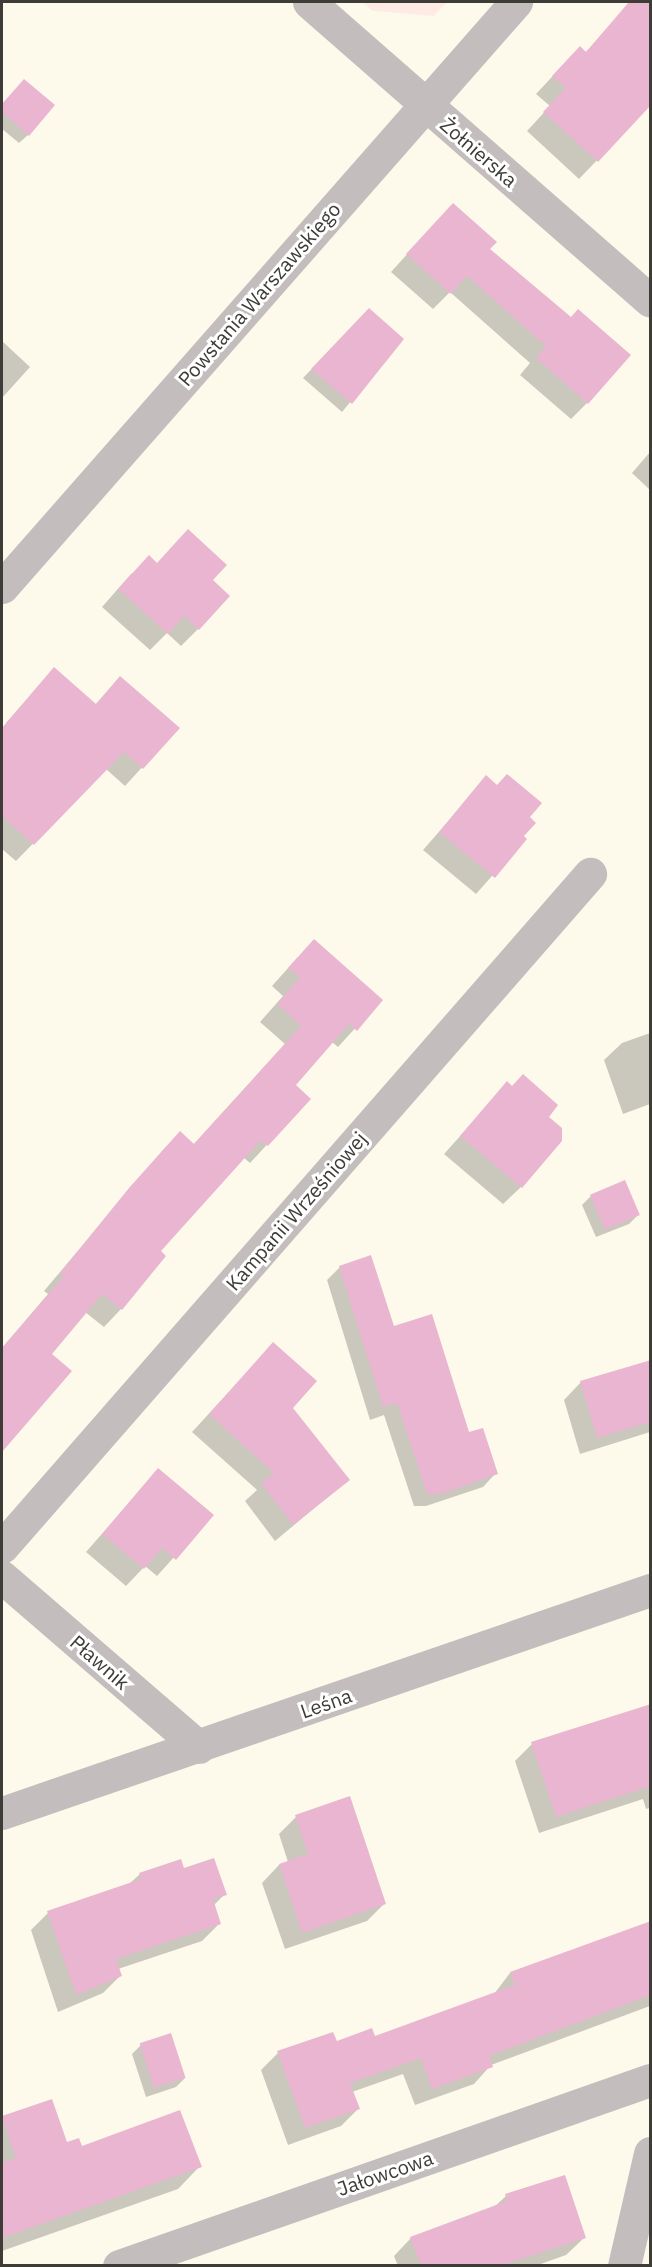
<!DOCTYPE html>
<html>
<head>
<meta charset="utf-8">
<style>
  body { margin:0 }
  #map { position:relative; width:652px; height:2267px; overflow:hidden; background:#fdfaec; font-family:"IBM Plex Sans",sans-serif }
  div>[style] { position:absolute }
  .commercial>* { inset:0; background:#ffebe4 }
  .shadow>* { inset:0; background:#0003 }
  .building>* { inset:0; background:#e9b5d0; transform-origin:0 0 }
  .street>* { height:33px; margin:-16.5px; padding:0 16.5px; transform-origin:16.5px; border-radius:16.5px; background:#c4bdbd }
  span { translate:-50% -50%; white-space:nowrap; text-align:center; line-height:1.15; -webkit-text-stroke:6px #fff; paint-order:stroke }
  .street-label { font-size:20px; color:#3d3c37 }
  .frame { position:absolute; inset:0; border:3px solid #3d3c37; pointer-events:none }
</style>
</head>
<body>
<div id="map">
  <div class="commercial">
    <div style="clip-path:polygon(362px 2px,447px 2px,434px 16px,373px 11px)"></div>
  </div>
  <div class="shadow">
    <div style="clip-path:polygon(632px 2px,650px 2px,650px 84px,626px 130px,579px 179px,527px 131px,550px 106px,536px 94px,563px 65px,585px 53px)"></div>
    <div style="clip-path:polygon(15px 90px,28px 135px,19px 143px,2px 129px,2px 105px)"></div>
    <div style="clip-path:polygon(437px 221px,488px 249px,587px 403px,571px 419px,520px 375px,530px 363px,450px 292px,433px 309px,391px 272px)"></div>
    <div style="clip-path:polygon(369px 310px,402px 339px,342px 412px,303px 378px)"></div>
    <div style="clip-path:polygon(2px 341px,30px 367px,2px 398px)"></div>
    <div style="clip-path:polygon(650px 452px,650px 490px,632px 473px)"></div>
    <div style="clip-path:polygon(157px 564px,211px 580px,198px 629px,181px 646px,167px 633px,150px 650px,102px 607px,131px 574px)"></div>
    <div style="clip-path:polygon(54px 669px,95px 705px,120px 678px,178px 728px,125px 786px,106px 769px,16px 861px,2px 849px,2px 736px,10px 726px,6px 723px)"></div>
    <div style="clip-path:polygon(487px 777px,527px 817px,522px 837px,525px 839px,476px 894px,423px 850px)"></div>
    <div style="clip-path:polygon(297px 958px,381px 1000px,338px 1047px,332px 1042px,294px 1085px,309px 1099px,250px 1163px,243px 1157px,159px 1252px,164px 1256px,121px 1309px,104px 1327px,85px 1312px,50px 1354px,12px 1437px,2px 1448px,2px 1348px,48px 1294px,44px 1291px,163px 1150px,180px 1133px,193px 1145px,285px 1044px,260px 1022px,283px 996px,272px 986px)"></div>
    <div style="clip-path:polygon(650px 1033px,650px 1104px,623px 1114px,604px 1060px,622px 1043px)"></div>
    <div style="clip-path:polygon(507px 1084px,546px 1117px,521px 1187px,503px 1204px,444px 1154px)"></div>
    <div style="clip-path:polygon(591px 1196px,638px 1215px,629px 1224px,596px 1237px,582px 1205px)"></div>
    <div style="clip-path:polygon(340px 1267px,393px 1328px,496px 1473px,483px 1487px,426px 1506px,414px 1506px,384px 1415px,370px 1420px,327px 1280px)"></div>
    <div style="clip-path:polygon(273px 1344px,291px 1408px,348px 1480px,275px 1541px,245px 1501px,257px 1490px,192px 1432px)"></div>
    <div style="clip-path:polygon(650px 1362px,650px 1432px,580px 1454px,564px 1400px,581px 1382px)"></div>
    <div style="clip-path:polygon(158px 1470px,212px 1515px,157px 1576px,145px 1566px,126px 1586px,86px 1552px)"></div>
    <div style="clip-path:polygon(650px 1705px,650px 1808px,646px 1809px,643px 1799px,539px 1833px,515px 1761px,532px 1744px)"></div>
    <div style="clip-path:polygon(296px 1817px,384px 1904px,367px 1921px,285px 1949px,262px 1883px,279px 1865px,288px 1862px,279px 1834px)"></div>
    <div style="clip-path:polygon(183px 1870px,225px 1894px,213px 1906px,219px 1924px,202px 1941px,118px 1969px,120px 1976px,103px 1993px,58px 2012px,31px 1930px,48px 1913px,129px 1884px,140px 1874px)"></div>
    <div style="clip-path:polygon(650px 1922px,650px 2006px,491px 2065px,474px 2084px,415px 2105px,403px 2074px,352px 2092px,358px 2109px,341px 2126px,288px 2145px,261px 2070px,278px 2053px,374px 2038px,494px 1994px,510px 1973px)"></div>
    <div style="clip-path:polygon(141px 2045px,185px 2078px,176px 2087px,146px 2097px,132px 2054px)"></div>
    <div style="clip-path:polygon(51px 2101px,66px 2144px,200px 2166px,178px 2189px,2px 2251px,2px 2117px)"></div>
    <div style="clip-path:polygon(506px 2196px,584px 2238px,566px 2255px,535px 2266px,398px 2266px,394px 2256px,411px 2238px,494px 2207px)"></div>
  </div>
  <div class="building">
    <div style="clip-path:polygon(629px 2px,651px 2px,651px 105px,598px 162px,543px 112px,566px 88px,552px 76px,580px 46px,586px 52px)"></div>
    <div style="clip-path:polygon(24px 79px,55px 105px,29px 136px,2px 112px,2px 104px)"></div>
    <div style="clip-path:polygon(453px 203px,497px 242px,490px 249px,571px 317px,578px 309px,631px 355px,588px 404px,536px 358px,546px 346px,467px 276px,451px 294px,406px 254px)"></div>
    <div style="clip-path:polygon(369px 308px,404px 339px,352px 404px,311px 369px)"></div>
    <div style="clip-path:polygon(188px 529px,227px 565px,213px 580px,230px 596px,199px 630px,184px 616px,168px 634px,118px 589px,149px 555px,157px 563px)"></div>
    <div style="clip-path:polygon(54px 667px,96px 704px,120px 676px,180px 728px,143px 769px,124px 752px,34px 845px,2px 816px,2px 728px)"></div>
    <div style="clip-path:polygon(507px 774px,542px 803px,530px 817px,536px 823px,524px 836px,527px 839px,495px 878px,439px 832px,486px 775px,497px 785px)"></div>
    <div style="clip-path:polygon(314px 939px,383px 1000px,357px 1031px,349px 1024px,296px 1085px,311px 1099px,268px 1146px,261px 1140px,161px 1251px,166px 1256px,122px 1310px,102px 1294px,52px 1354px,72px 1371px,2px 1452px,2px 1348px,64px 1276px,60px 1273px,129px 1188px,180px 1131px,194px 1144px,301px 1026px,277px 1004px,300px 977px,288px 968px)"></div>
    <div style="clip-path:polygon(523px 1074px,558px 1105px,549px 1117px,562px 1128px,562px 1141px,522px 1188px,460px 1136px,507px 1081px,512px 1086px)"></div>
    <div style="left:625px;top:1180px;width:38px;height:38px;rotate:67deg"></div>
    <div style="clip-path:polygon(371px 1255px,394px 1326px,432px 1314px,469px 1432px,483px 1428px,498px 1474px,441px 1494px,427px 1494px,397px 1403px,383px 1407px,339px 1266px)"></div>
    <div style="clip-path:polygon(273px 1342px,317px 1381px,293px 1408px,350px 1480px,293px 1525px,261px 1483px,274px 1473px,209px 1414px)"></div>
    <div style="clip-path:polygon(651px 1360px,651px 1422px,597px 1438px,580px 1381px)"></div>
    <div style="clip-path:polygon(158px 1468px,214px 1515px,176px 1560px,162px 1548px,144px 1569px,102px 1534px)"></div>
    <div style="clip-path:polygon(651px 1704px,651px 1786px,556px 1817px,531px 1742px)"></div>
    <div style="clip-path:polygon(350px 1796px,386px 1904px,302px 1933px,279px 1864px,308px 1854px,295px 1815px)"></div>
    <div style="clip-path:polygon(214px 1858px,227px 1895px,213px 1899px,221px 1924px,116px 1959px,122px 1976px,76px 1995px,47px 1911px,141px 1879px,139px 1873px,181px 1859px,184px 1868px)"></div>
    <div style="clip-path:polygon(651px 1921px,651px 1995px,489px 2056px,493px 2067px,432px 2089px,421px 2058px,350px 2083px,360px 2109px,305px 2128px,277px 2051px,333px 2032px,337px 2041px,372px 2028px,375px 2036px,515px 1985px,510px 1972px)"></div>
    <div style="left:171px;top:2033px;width:47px;height:33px;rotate:72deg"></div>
    <div style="clip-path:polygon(52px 2099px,67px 2142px,79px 2138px,82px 2146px,180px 2110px,202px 2167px,2px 2238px,2px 2163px,16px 2158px,2px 2116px)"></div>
    <div style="clip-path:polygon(565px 2175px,586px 2238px,503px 2265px,421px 2265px,410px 2237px,507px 2201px,505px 2194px)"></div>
  </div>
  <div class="street">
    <div style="left:309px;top:2px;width:453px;rotate:41.2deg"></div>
    <div style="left:2px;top:587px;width:779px;rotate:-48.7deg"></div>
    <div style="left:2px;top:1547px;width:894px;rotate:-48.86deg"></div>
    <div style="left:2px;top:1577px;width:260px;rotate:40.8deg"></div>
    <div style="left:2px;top:1813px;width:685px;rotate:-18.99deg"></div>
    <div style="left:119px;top:2266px;width:563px;rotate:-19.3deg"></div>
    <div style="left:624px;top:2266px;width:116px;rotate:-77deg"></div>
  </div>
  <div class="street-label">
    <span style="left:479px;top:152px;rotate:41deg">Żołnierska</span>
    <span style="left:259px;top:294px;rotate:-49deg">Powstania Warszawskiego</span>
    <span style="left:296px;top:1211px;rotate:-49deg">Kampanii Wrześniowej</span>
    <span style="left:100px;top:1662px;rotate:41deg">Pławnik</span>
    <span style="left:326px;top:1703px;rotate:-19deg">Leśna</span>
    <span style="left:385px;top:2173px;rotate:-19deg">Jałowcowa</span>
  </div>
  <div class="frame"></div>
</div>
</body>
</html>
